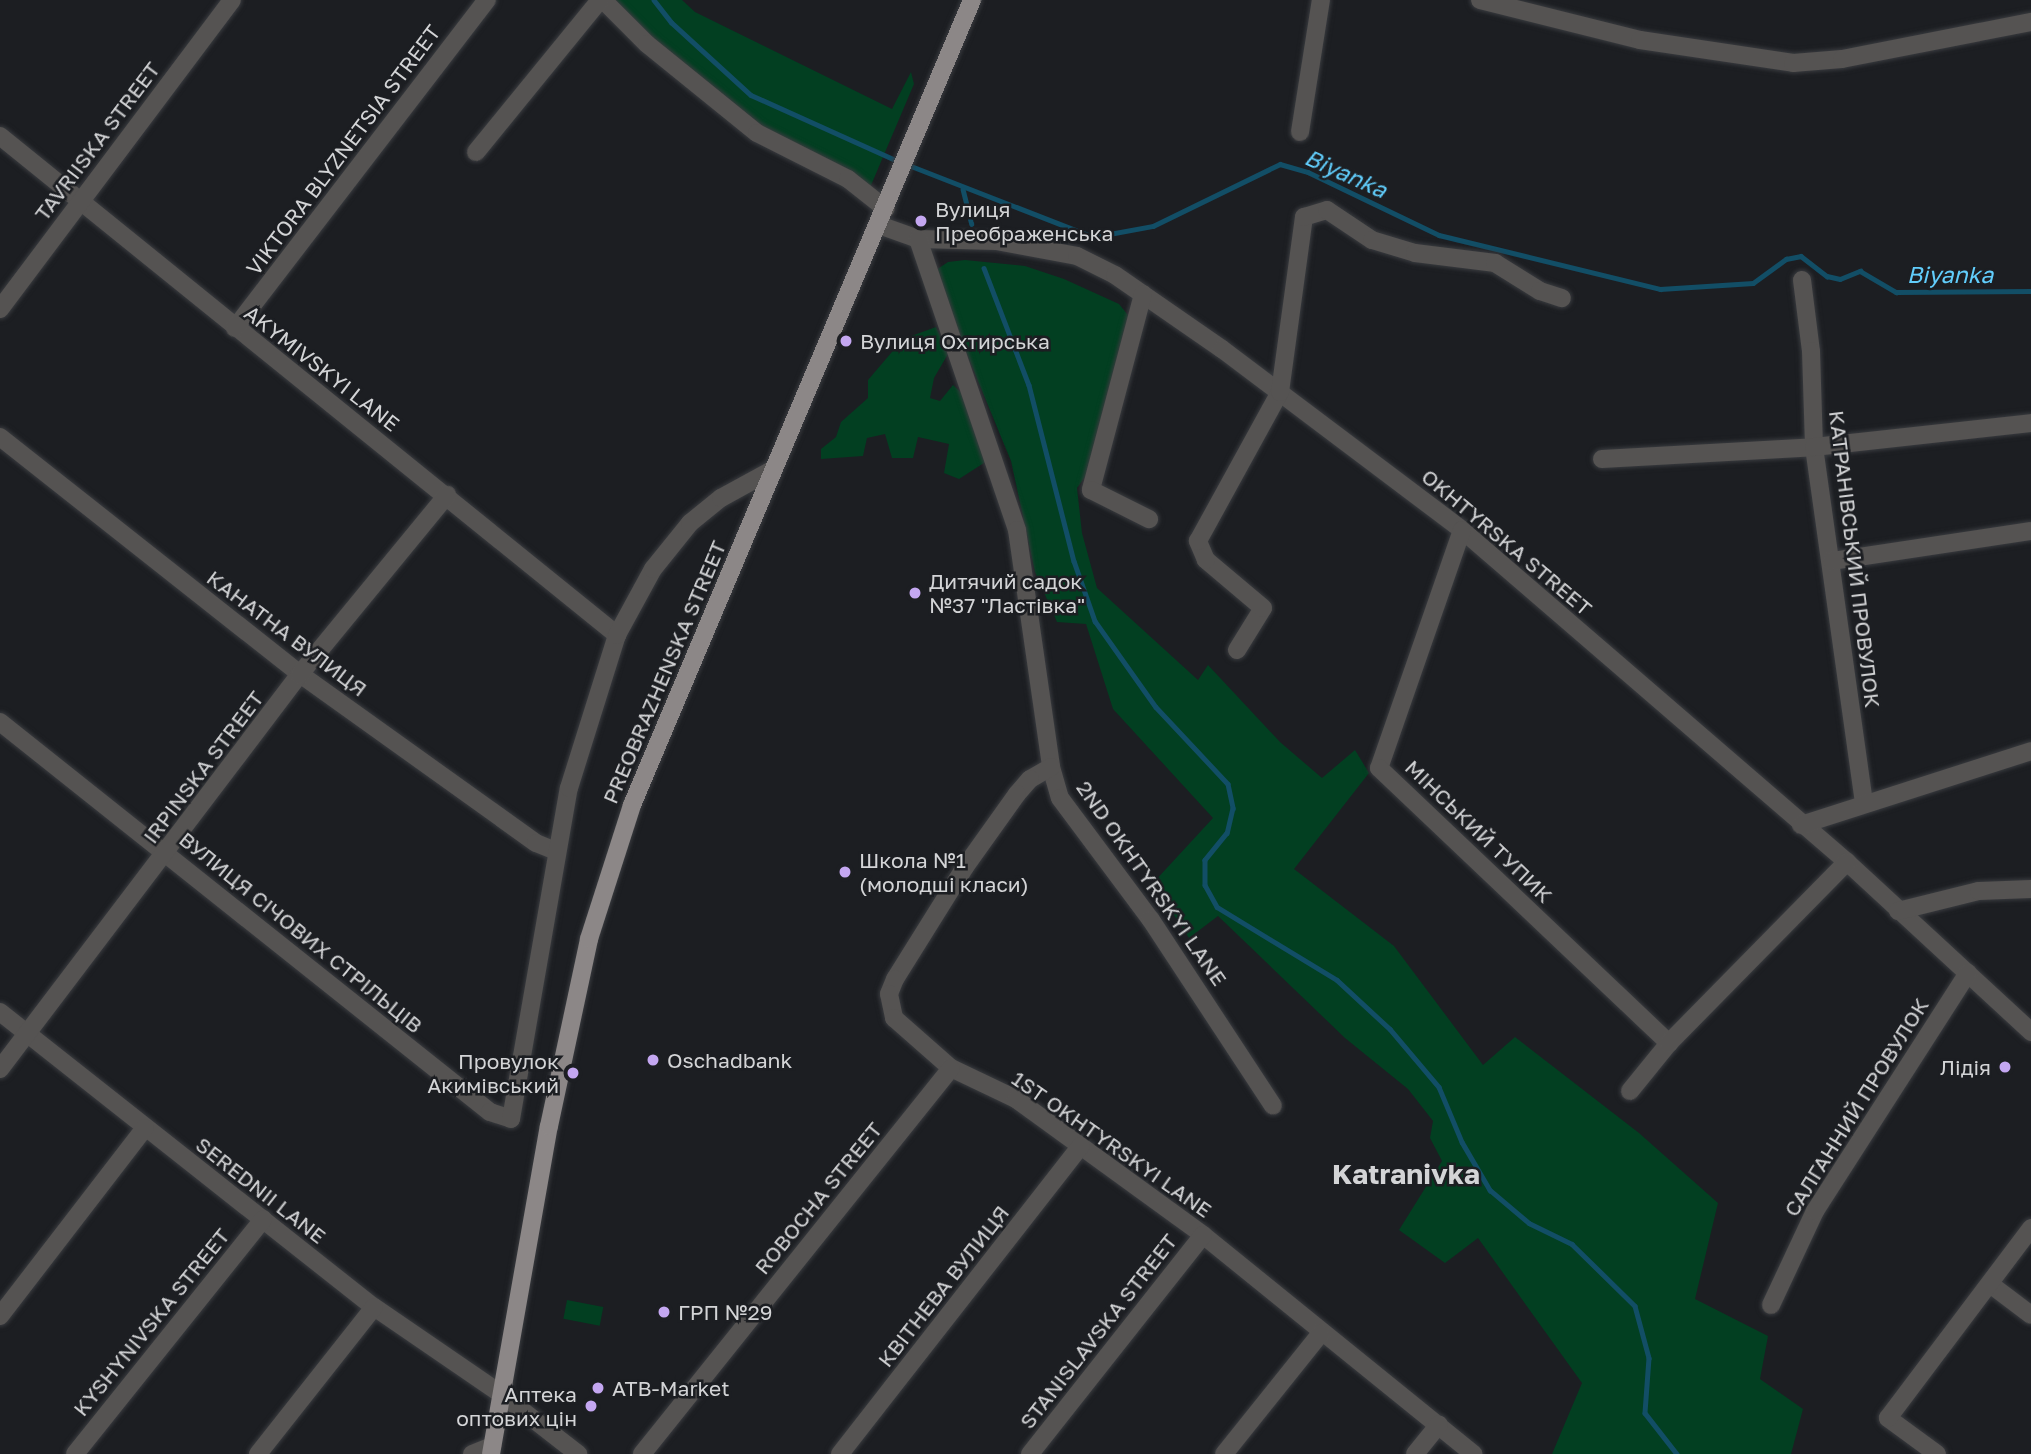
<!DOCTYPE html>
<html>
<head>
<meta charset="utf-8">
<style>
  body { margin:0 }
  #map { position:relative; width:2031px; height:1454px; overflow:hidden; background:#1c1e22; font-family:"Golos Text",sans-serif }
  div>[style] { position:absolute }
  .green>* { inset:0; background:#023f21; transform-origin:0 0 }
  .stream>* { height:4.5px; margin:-2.25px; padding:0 2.25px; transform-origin:2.25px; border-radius:2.25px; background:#124e66 }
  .roads { filter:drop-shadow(0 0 2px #393b3f) drop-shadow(0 0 2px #393b3f) }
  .minor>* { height:18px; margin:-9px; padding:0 9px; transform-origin:9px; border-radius:9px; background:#555352 }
  .major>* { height:18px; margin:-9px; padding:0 9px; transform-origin:9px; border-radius:9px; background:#8c8787 }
  .dots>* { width:19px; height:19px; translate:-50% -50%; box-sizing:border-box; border:4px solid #1c1e22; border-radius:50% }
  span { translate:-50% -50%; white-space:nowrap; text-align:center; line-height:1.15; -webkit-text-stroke:5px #1c1e22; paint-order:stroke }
  .street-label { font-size:21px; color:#d3d4d6 }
  .poi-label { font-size:21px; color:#d3d4d6 }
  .left { translate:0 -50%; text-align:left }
  .right { translate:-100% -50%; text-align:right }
  .water-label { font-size:23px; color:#61cdfb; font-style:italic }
  .district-label { font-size:28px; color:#d3d4d6; font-weight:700 }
</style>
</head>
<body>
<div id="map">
  <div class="green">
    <div style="clip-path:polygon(616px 0,682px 0,695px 12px,892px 109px,911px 72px,914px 84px,869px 190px,761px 129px,655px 46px)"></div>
    <div style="clip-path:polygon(965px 260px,1025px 266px,1064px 279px,1119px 304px,1132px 320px,1090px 470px,1077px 488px,1082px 533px,1097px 588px,1198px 680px,1208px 665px,1280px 742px,1322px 778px,1355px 750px,1369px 773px,1294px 869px,1394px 946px,1483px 1065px,1515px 1037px,1639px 1133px,1718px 1203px,1695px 1299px,1768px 1336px,1760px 1379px,1803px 1409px,1791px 1454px,1552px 1454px,1582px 1383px,1478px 1238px,1445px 1263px,1399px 1230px,1442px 1161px,1430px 1138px,1433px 1121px,1408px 1089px,1345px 1038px,1218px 916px,1189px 938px,1153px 883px,1213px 818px,1113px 709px,1086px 624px,1057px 622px,1035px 572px,1011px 461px,933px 272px,948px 262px)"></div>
    <div style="clip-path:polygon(936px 327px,948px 354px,934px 378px,930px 398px,940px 401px,953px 385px,965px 396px,987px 461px,959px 479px,944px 473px,949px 444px,918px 437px,913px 458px,892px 458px,885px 434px,867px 438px,863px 456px,821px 459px,821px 449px,836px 437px,841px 422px,868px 398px,868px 380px,903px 339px)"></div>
    <div style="left:567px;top:1300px;width:37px;height:19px;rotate:11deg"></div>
  </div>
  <div class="stream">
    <div style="left:654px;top:0;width:28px;rotate:52deg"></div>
    <div style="left:671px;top:22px;width:108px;rotate:42.4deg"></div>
    <div style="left:751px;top:95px;width:161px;rotate:24.2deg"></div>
    <div style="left:906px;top:164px;width:201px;rotate:21.3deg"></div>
    <div style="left:1093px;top:237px;width:61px;rotate:-10.4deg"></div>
    <div style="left:1153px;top:226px;width:141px;rotate:-26deg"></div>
    <div style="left:1280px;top:164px;width:29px;rotate:16deg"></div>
    <div style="left:1308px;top:172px;width:145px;rotate:25.7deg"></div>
    <div style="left:1439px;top:235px;width:228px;rotate:13.7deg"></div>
    <div style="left:1660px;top:289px;width:93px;rotate:-3.7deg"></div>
    <div style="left:1753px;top:283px;width:41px;rotate:-36deg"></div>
    <div style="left:1786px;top:259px;width:15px;rotate:-11deg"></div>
    <div style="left:1801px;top:256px;width:33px;rotate:38deg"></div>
    <div style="left:1827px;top:276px;width:13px;rotate:13deg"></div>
    <div style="left:1840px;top:279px;width:22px;rotate:-22deg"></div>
    <div style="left:1860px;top:271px;width:42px;rotate:30.3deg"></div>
    <div style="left:1896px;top:292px;width:135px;rotate:-0.4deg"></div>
    <div style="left:963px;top:189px;width:36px;rotate:76deg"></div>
    <div style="left:984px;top:268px;width:125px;rotate:69deg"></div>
    <div style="left:1029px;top:385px;width:182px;rotate:75.7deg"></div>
    <div style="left:1074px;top:561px;width:64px;rotate:70.7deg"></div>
    <div style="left:1095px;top:621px;width:105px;rotate:54.7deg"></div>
    <div style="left:1156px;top:707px;width:105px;rotate:46.9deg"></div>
    <div style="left:1228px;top:784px;width:25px;rotate:78deg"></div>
    <div style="left:1233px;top:808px;width:26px;rotate:103deg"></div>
    <div style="left:1227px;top:833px;width:35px;rotate:129deg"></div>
    <div style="left:1205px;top:860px;width:25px;rotate:90deg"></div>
    <div style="left:1205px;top:885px;width:25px;rotate:61deg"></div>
    <div style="left:1217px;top:907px;width:140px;rotate:31.3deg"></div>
    <div style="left:1337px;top:980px;width:72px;rotate:42.8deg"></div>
    <div style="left:1390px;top:1029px;width:76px;rotate:49.8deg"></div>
    <div style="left:1439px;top:1087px;width:60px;rotate:67.3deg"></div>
    <div style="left:1462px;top:1142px;width:56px;rotate:59.7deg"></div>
    <div style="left:1490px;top:1190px;width:51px;rotate:40.2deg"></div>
    <div style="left:1529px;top:1223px;width:48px;rotate:26deg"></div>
    <div style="left:1572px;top:1244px;width:88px;rotate:44.5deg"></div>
    <div style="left:1635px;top:1306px;width:54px;rotate:74.9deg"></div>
    <div style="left:1649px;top:1358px;width:55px;rotate:94.2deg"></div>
    <div style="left:1645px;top:1413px;width:52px;rotate:52deg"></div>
  </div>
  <div class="roads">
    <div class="minor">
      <div style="left:603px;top:0;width:62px;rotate:45deg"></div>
      <div style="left:647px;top:44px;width:141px;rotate:39deg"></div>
      <div style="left:757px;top:133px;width:102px;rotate:26.8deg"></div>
      <div style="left:848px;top:179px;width:48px;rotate:38.3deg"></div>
      <div style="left:1480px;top:0;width:165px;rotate:14deg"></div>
      <div style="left:1640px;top:40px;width:155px;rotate:8.5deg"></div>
      <div style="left:1793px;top:63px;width:49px;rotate:-4.7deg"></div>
      <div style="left:1842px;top:59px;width:193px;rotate:-11.1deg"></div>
      <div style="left:1300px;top:132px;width:134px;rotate:-81deg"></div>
      <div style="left:0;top:136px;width:794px;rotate:38.96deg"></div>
      <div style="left:476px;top:152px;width:196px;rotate:-50.8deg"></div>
      <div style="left:879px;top:225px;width:41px;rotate:19.7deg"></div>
      <div style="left:918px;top:239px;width:78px;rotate:1.5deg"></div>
      <div style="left:996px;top:241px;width:82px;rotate:10.5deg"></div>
      <div style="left:1077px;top:256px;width:42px;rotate:26.6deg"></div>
      <div style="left:1115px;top:275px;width:130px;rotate:34.7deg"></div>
      <div style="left:1222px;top:349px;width:301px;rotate:37deg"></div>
      <div style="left:1462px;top:530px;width:508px;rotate:40.77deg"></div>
      <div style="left:1847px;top:862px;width:251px;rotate:42.7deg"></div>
      <div style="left:918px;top:239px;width:307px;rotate:71.2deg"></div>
      <div style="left:1017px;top:530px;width:239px;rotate:81.8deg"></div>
      <div style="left:1051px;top:767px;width:32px;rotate:74deg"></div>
      <div style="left:1060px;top:798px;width:152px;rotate:53.3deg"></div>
      <div style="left:1151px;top:920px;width:222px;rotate:56.7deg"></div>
      <div style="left:1802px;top:280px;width:72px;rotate:82.8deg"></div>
      <div style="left:1811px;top:351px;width:96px;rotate:88.2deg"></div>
      <div style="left:1814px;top:447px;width:359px;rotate:82deg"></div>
      <div style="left:1143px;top:294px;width:203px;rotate:104.9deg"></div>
      <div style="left:1091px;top:490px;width:65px;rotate:26.6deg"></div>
      <div style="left:0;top:309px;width:386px;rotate:-53.1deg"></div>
      <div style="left:235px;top:328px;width:414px;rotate:-52.5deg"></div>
      <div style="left:0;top:437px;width:382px;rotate:38.3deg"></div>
      <div style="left:300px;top:674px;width:290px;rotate:35.6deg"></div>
      <div style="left:536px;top:843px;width:22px;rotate:22deg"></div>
      <div style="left:1602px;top:459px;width:212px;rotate:-3.2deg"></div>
      <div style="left:1814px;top:447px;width:218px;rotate:-6.3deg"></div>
      <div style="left:1462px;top:530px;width:252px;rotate:109.2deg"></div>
      <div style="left:1379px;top:768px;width:400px;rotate:43.5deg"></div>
      <div style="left:1832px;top:561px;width:201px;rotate:-8.6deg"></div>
      <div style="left:1237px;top:650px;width:49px;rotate:-58.2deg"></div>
      <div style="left:1263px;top:608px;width:75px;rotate:-139.9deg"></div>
      <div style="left:1206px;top:560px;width:21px;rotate:-113deg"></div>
      <div style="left:1198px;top:541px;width:170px;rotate:-61.2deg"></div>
      <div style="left:1280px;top:392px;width:177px;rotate:-82.2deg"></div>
      <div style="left:1304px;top:217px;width:24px;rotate:-17deg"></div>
      <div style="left:1327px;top:210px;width:54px;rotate:33.7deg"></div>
      <div style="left:1372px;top:240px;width:45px;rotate:16.8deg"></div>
      <div style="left:1415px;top:253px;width:81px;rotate:7.1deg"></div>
      <div style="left:1495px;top:263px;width:53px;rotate:31.9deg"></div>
      <div style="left:1540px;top:291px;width:23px;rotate:18deg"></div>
      <div style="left:0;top:722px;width:626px;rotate:38.52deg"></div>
      <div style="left:490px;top:1112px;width:22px;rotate:18deg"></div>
      <div style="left:511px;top:1119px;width:336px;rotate:-80.1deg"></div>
      <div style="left:569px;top:788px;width:160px;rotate:-72.6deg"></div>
      <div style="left:617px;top:635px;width:75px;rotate:-61.4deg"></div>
      <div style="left:653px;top:569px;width:59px;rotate:-51.2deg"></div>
      <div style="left:690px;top:523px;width:40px;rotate:-39deg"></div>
      <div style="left:721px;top:498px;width:60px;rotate:-28.7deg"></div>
      <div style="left:1051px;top:767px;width:24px;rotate:150deg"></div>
      <div style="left:1030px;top:779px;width:20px;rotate:131deg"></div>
      <div style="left:1017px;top:794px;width:90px;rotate:125.5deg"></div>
      <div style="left:965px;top:867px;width:132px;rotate:122deg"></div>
      <div style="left:895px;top:979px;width:16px;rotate:112deg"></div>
      <div style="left:889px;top:994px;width:25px;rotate:78deg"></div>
      <div style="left:894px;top:1018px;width:76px;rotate:41.3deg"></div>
      <div style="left:951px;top:1068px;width:72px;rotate:25.5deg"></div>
      <div style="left:1016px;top:1099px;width:231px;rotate:36deg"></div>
      <div style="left:1203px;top:1235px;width:348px;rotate:39deg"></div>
      <div style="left:1801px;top:825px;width:242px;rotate:-17.8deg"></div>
      <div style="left:1898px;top:911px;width:83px;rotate:-13.9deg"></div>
      <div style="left:1979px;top:891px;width:52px;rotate:-2.2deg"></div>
      <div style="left:0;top:1012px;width:476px;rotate:38.3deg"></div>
      <div style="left:374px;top:1307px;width:154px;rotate:34.4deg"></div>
      <div style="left:501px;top:1394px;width:98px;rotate:37.9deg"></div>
      <div style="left:0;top:1069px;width:496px;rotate:-52.8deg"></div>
      <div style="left:300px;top:674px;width:232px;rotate:-50.6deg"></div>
      <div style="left:1630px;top:1091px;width:62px;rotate:-50.9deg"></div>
      <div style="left:1669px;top:1043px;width:254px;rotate:-45.5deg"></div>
      <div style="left:1990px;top:1284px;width:51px;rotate:37.1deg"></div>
      <div style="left:1771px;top:1305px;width:104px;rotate:-64.9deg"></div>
      <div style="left:1815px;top:1211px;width:283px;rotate:-57.3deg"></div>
      <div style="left:0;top:1316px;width:237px;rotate:-52.4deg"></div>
      <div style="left:75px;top:1454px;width:301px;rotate:-51.3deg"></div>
      <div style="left:258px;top:1454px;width:187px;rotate:-51.7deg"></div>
      <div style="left:472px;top:1454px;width:22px;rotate:-22deg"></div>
      <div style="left:642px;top:1454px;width:494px;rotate:-51.3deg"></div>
      <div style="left:840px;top:1454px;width:391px;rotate:-52deg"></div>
      <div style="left:1030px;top:1454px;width:279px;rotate:-51.7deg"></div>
      <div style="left:1224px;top:1454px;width:154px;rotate:-51.3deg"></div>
      <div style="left:1415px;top:1454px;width:38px;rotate:-51deg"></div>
      <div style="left:1937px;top:1454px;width:61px;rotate:-143.7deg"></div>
      <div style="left:1888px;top:1418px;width:238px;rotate:-53deg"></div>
    </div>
    <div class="major">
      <div style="left:491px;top:1454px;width:333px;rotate:-80deg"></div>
      <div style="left:549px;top:1126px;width:191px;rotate:-77.9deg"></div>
      <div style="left:589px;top:939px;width:141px;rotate:-72.2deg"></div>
      <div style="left:632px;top:805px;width:874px;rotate:-67.1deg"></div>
    </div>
  </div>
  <div class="dots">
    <div style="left:921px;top:221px;background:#c4a7f1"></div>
    <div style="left:846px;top:341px;background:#c4a7f1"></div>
    <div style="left:915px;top:593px;background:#c4a7f1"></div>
    <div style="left:845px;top:872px;background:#c4a7f1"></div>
    <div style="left:653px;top:1060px;background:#c4a7f1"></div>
    <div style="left:2005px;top:1067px;background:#c4a7f1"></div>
    <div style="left:573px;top:1073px;background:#c4a7f1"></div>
    <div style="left:664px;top:1312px;background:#c4a7f1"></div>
    <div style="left:598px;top:1388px;background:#c4a7f1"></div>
    <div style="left:591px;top:1406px;background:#c4a7f1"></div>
  </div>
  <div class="street-label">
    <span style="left:97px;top:141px;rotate:-53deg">TAVRIISKA STREET</span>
    <span style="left:343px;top:150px;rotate:-53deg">VIKTORA BLYZNETSIA STREET</span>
    <span style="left:322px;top:368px;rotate:38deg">AKYMIVSKYI LANE</span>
    <span style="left:1507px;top:542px;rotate:40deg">OKHTYRSKA STREET</span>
    <span style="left:1855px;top:559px;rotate:83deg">КАТРАНІВСЬКИЙ ПРОВУЛОК</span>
    <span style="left:287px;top:633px;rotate:37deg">КАНАТНА ВУЛИЦЯ</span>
    <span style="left:664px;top:672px;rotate:-67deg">PREOBRAZHENSKA STREET</span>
    <span style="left:203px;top:767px;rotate:-53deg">IRPINSKA STREET</span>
    <span style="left:1479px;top:831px;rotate:44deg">МІНСЬКИЙ ТУПИК</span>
    <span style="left:1152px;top:883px;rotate:55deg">2ND OKHTYRSKYI LANE</span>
    <span style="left:301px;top:932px;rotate:39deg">ВУЛИЦЯ СІЧОВИХ СТРІЛЬЦІВ</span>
    <span style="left:1856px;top:1107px;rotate:-58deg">САЛГАННИЙ ПРОВУЛОК</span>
    <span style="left:1112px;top:1144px;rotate:35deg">1ST OKHTYRSKYI LANE</span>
    <span style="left:261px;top:1190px;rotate:38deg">SEREDNII LANE</span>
    <span style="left:818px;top:1198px;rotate:-51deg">ROBOCHA STREET</span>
    <span style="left:943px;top:1286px;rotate:-52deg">КВІТНЕВА ВУЛИЦЯ</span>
    <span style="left:151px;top:1322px;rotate:-51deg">KYSHYNIVSKA STREET</span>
    <span style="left:1098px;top:1331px;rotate:-52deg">STANISLAVSKA STREET</span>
  </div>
  <div class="poi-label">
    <span class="left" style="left:935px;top:221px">Вулиця<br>Преображенська</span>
    <span class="left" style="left:860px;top:341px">Вулиця Охтирська</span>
    <span class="left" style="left:929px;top:593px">Дитячий садок<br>№37 "Ластівка"</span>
    <span class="left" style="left:859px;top:872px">Школа №1<br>(молодші класи)</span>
    <span class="left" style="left:667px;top:1060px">Oschadbank</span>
    <span class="right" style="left:559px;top:1073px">Провулок<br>Акимівський</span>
    <span class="right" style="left:1991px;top:1067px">Лідія</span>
    <span class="left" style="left:678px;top:1312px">ГРП №29</span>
    <span class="left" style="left:612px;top:1388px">ATB-Market</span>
    <span class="right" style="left:577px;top:1406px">Аптека<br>оптових цін</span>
  </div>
  <div class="water-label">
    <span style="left:1346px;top:173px;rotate:24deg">Biyanka</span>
    <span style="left:1950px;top:274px">Biyanka</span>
  </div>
  <div class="district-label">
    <span style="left:1406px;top:1174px">Katranivka</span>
  </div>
</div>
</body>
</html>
